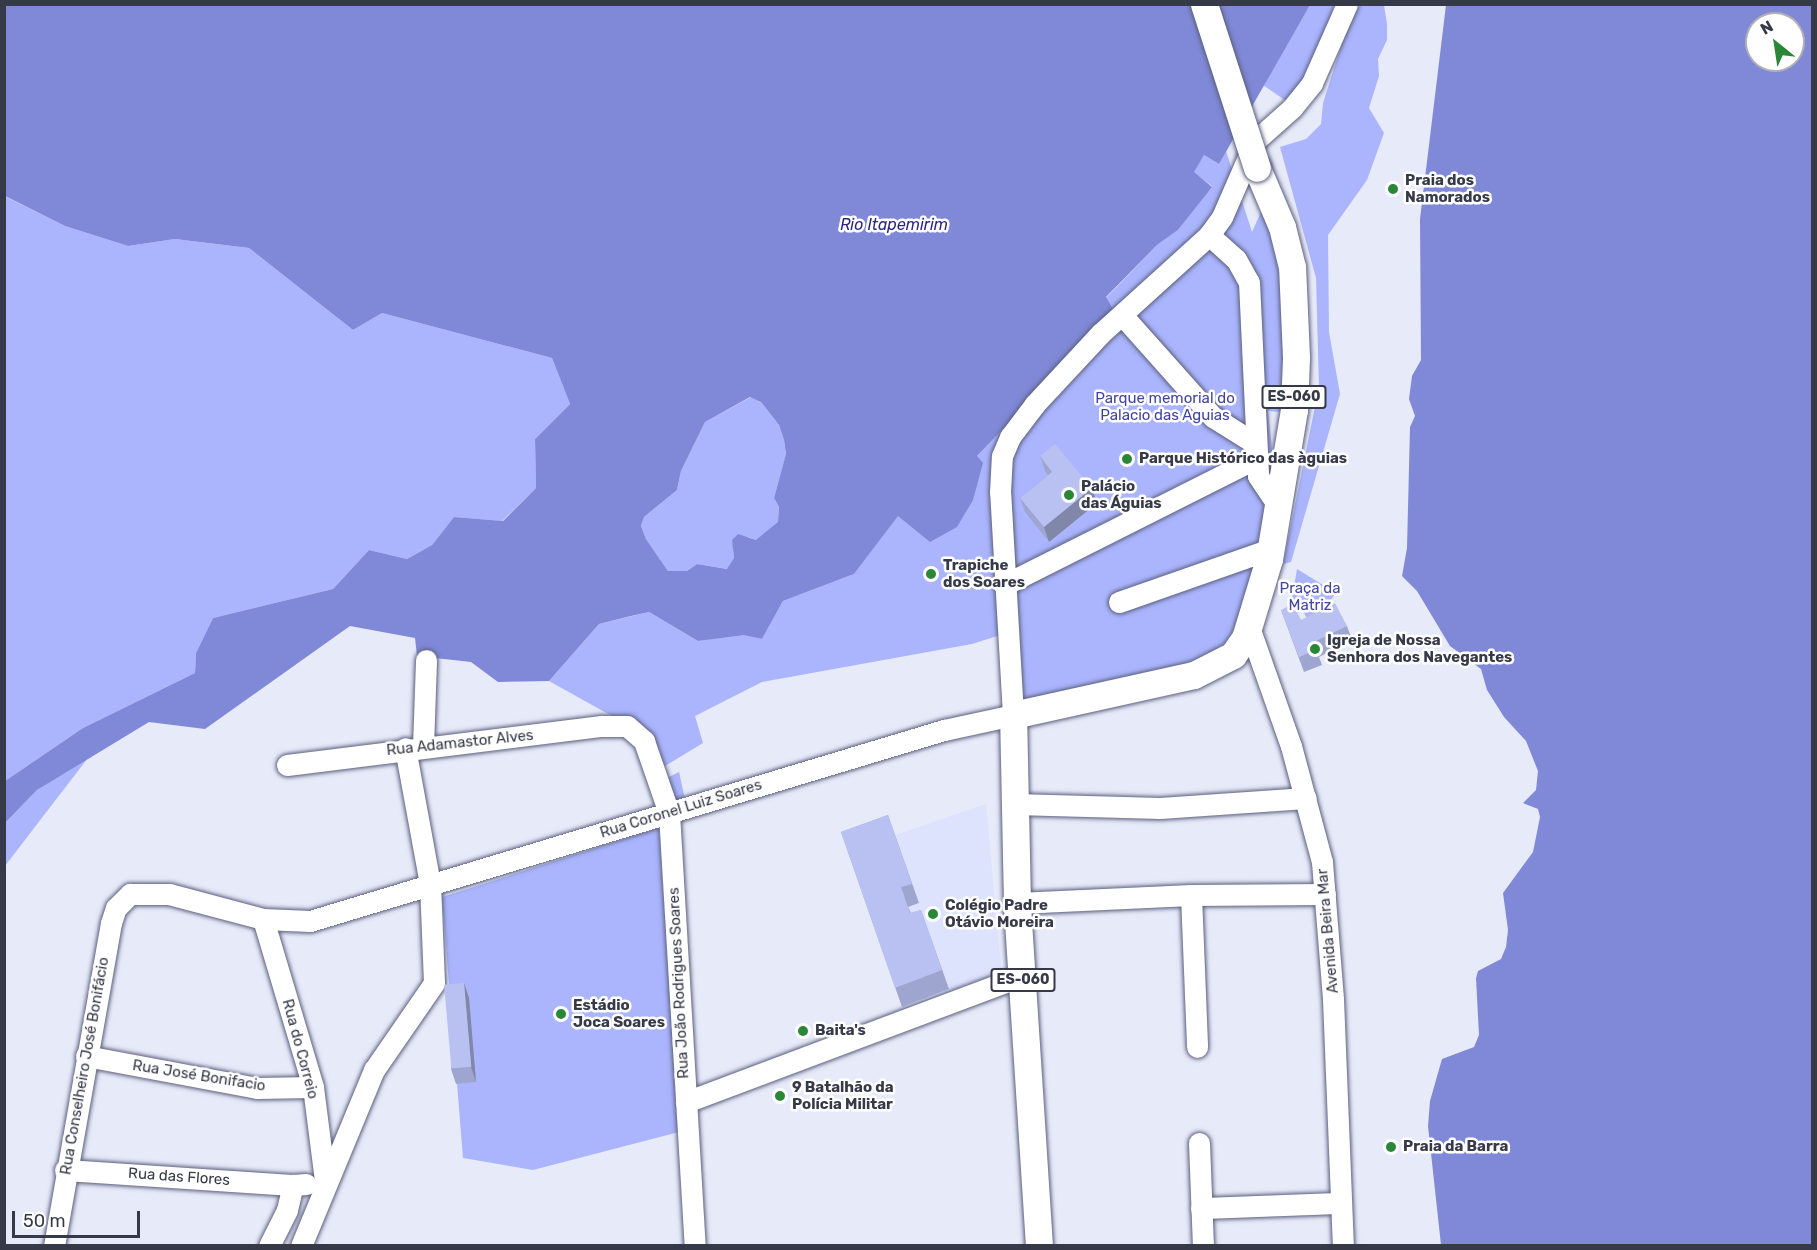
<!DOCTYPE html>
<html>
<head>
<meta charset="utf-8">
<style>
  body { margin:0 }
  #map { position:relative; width:1817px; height:1250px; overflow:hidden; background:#e7eaf9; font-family:Rubik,sans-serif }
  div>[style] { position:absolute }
  .built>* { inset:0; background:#dde3fd }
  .green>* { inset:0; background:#aab5fd }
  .water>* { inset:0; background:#7f89d7 }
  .roads { filter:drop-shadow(0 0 2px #5a5f7e) drop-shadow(0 0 2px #5a5f7e) }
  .minor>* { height:21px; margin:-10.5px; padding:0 10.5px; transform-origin:10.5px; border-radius:10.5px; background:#fff }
  .major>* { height:27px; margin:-13.5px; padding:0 13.5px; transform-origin:13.5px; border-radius:13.5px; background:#fff }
  .bridges { filter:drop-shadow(0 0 2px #5a5f7e) drop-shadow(0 0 2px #5a5f7e) }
  .major-bridge>* { height:27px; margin:-13.5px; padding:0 13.5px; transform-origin:13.5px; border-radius:13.5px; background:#fff }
  .wall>* { inset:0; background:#9ea6d0 }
  .shaded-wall>* { inset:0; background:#8187a9 }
  .building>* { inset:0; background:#b8c1f2; transform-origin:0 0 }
  .dots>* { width:16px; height:16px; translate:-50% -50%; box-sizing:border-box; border:3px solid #fff; border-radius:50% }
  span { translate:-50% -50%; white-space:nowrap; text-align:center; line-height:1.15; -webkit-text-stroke:5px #fff; paint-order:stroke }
  .shield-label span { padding:2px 4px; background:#fff; border:2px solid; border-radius:4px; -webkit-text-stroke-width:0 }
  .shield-label { font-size:14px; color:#363947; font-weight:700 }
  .poi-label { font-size:15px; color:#363947; font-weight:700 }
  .left { translate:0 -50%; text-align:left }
  .park-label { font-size:15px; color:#4145a1 }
  .street-label { font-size:15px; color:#363947 }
  .water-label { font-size:16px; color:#2b2882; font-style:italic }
  .frame { position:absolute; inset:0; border:6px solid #363947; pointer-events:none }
  .north { position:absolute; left:1745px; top:12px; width:60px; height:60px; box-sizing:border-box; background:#fff; border:2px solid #afb0b5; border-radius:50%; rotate:330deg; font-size:16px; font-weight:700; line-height:24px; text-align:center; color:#363947 }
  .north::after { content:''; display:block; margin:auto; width:21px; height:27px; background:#2b8738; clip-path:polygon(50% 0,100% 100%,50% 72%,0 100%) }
  .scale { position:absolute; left:12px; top:1211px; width:128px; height:27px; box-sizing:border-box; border:3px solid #363947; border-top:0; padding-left:8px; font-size:18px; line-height:21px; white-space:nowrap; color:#363947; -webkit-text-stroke:4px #fff; paint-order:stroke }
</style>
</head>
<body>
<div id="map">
  <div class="built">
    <div style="clip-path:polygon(986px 804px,1002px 977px,904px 1011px,848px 851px)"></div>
  </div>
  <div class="green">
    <div style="clip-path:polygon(1310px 5px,1334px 5px,1318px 62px,1286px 101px,1263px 85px)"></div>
    <div style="clip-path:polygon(1362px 5px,1384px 5px,1387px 24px,1387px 40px,1378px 59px,1379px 76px,1369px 108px,1384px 133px,1367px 180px,1328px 235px,1329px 332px,1340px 394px,1291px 562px,1283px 564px,1319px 387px,1316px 278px,1280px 147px,1306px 139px,1321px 124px,1323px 103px,1346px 31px,1356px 9px)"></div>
    <div style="clip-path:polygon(1226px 151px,1252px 232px,1261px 212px,1272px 215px,1290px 336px,1280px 412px,1268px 411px,1278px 506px,1245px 638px,1171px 670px,1018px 712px,1013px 631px,972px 644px,762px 682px,695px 716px,703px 743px,665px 766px,642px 727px,610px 715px,549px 681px,599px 624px,649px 612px,698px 641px,744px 634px,762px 639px,783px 601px,854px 574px,898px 515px,957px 527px,977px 456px,1115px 311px,1106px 298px,1157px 245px,1178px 230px,1212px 186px,1193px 172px,1204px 155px,1219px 164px)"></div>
    <div style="clip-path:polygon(4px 196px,65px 226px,128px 246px,175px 239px,249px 248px,353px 330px,382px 313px,552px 358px,570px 404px,535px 439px,536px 488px,502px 521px,454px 517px,432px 545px,407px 559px,369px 550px,333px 589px,213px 618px,196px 653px,195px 673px,83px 728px,5px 781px)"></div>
    <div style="clip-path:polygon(751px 397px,761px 402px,779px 425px,784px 440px,786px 455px,774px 498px,779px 507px,778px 522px,769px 533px,756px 540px,748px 537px,733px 549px,734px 558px,728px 569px,697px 564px,687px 571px,668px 571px,646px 539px,641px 526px,644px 517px,677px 490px,681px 471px,705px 422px)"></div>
    <div style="clip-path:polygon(1297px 569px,1336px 593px,1311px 626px,1303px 611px,1289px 616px)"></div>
    <div style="clip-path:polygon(91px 754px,41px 819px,5px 866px,5px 823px,37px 790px)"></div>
    <div style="clip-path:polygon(679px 772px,685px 799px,671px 803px,667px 778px)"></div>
    <div style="clip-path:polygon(659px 828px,679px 1132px,533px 1170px,463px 1158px,442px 897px)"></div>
  </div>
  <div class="water">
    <div style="clip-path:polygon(evenodd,5px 5px,1310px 5px,1219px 164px,1204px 155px,1194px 172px,1212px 187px,1178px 230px,1157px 245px,1106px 297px,1115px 312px,977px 456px,983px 463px,973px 500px,957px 527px,930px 542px,898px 516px,854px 574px,783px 601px,762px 639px,744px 635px,698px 641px,649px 612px,631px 616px,599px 624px,549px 681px,498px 682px,471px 662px,417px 656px,415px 638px,350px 626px,205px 729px,149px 722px,37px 790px,5px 823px,5px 781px,83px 728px,195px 673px,196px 653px,213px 618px,333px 589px,369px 550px,407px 559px,432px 545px,454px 517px,503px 521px,536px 488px,535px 439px,570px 404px,552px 358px,382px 313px,353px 330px,249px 248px,175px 239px,128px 246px,65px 226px,5px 196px,5px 5px,750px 397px,761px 402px,779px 425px,784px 440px,786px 454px,774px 498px,779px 507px,778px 522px,756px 540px,738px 534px,732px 540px,734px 558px,727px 569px,697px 564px,687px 571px,668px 571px,646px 539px,641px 526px,644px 517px,677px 490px,681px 471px,705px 422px,750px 397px)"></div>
    <div style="clip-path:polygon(evenodd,1446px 5px,1812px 5px,1812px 1245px,1441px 1245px,1428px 1126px,1430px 1101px,1442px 1059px,1474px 1047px,1479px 1035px,1476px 978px,1478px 971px,1501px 959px,1506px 947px,1508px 930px,1503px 893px,1533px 852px,1540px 817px,1538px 809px,1523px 803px,1536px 790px,1538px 771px,1526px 741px,1504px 717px,1487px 690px,1481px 669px,1450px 646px,1417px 591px,1402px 576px,1407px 548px,1410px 427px,1415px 416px,1409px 399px,1412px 376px,1421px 360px,1420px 219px,1446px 5px,1757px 24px,1793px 24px,1793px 60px,1757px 60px,1757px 24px)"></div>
  </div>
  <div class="roads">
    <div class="minor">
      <div style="left:1209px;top:235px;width:36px;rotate:42deg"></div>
      <div style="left:1236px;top:259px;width:26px;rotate:61deg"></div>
      <div style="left:1249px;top:282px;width:194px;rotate:87.3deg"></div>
      <div style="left:1258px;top:476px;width:36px;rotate:56deg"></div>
      <div style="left:1122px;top:315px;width:137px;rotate:48.3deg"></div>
      <div style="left:1213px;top:417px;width:51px;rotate:32.1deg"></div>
      <div style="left:1004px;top:585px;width:283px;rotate:-26.7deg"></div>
      <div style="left:1119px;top:602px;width:160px;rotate:-19.3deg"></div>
      <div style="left:1249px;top:627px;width:126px;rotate:70.6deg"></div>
      <div style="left:1291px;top:746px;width:120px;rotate:75deg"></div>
      <div style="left:1322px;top:862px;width:137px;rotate:85.4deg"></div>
      <div style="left:1333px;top:999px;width:247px;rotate:87.7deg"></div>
      <div style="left:423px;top:747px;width:87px;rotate:-88deg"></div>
      <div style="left:287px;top:765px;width:317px;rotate:-7.1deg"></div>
      <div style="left:602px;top:726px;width:25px"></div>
      <div style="left:627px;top:726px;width:23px;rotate:41deg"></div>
      <div style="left:644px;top:741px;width:76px;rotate:70.9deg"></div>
      <div style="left:669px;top:813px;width:434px;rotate:86.6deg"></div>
      <div style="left:1014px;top:804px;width:146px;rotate:1.6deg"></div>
      <div style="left:1160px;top:808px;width:146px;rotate:-3.9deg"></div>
      <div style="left:1191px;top:895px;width:152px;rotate:87.7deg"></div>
      <div style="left:1017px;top:903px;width:174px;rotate:-2.6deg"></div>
      <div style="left:1191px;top:895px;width:134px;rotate:-0.4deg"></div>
      <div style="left:263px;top:919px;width:175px;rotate:73.4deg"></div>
      <div style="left:313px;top:1087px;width:95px;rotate:82.7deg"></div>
      <div style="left:86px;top:1056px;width:174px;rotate:10.6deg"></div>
      <div style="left:257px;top:1088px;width:56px;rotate:-1deg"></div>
      <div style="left:686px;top:1102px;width:360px;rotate:-20.6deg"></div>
      <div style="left:1199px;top:1143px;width:103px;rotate:87.8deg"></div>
      <div style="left:65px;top:1170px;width:228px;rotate:3.8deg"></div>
      <div style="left:1201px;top:1208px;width:139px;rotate:-2.1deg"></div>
      <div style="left:54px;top:1246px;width:328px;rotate:-80deg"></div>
      <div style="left:111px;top:923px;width:16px;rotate:-72deg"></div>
      <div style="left:116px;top:908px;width:20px;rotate:-45deg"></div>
      <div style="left:130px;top:894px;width:39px"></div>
      <div style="left:169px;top:894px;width:97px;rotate:14.9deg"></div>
      <div style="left:263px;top:919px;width:47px;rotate:2.4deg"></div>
      <div style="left:310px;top:921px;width:662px;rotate:-16.77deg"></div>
      <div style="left:944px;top:730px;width:71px;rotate:-12.3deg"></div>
      <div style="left:1013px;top:715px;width:223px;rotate:-93.3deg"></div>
      <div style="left:1000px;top:492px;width:36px;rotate:-87deg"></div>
      <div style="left:1002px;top:456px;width:21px;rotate:-67deg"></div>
      <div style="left:1010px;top:437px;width:41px;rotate:-52.9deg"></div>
      <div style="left:1035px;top:404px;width:96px;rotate:-47.1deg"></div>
      <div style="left:1100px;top:334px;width:147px;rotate:-42.2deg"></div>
      <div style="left:1209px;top:235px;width:22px;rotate:-54deg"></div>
      <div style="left:1222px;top:217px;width:83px;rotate:-66.5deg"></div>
      <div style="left:1255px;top:141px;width:50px;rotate:-41.7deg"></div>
      <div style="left:1292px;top:108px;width:32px;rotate:-51deg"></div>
      <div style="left:1312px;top:83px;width:86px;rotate:-66.1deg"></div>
      <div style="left:269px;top:1246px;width:40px;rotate:-63.4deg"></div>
      <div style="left:287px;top:1210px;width:26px;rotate:-77deg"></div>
      <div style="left:293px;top:1185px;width:13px;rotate:-4deg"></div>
      <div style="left:301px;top:1246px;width:191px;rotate:-67.5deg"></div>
      <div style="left:374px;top:1070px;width:106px;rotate:-55.4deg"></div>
      <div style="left:434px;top:983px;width:99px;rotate:-92.3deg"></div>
      <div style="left:430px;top:884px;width:138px;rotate:-100.4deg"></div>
    </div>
    <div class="major">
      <div style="left:1039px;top:1246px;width:344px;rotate:-93.7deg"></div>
      <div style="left:1017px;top:903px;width:188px;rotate:-91.2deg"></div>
      <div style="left:1013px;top:715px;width:185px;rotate:-12.5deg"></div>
      <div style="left:1194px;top:675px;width:44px;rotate:-27.1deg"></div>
      <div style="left:1233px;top:655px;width:21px;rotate:-55deg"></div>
      <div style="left:1245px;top:638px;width:83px;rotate:-73.1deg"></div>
      <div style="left:1269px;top:559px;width:151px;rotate:-80.5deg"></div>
      <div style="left:1294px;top:410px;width:53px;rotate:-87.8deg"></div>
      <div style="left:1296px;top:357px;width:90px;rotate:-92.5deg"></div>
      <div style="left:1292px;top:267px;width:41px;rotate:-104deg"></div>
      <div style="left:1282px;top:227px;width:64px;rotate:-113deg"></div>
    </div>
  </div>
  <div class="bridges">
    <div class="major-bridge">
      <div style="left:1204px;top:4px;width:172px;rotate:72.1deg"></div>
    </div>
  </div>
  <div class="wall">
    <div style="clip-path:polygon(1040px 456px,1092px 488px,1097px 503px,1049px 542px,1025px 512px,1020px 498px,1048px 475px,1045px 471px)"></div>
    <div style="clip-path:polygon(1281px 610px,1301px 620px,1347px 626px,1352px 640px,1319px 657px,1322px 665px,1304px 672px)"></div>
    <div style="clip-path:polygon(888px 815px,919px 903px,908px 907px,911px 913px,921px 910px,949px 989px,902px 1007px,841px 832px)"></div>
    <div style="clip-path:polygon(464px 983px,469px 998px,476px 1082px,456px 1084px,451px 1069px)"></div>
  </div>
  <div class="shaded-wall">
    <div style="clip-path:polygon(1092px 488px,1097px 503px,1049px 542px,1044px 527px)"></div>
    <div style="clip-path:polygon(464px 983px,469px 998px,476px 1082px,471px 1067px)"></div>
  </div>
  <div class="building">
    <div style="clip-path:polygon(1055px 444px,1092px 488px,1044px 527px,1020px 498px,1052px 472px,1040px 456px)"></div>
    <div style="clip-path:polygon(1335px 603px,1347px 626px,1314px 642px,1316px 650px,1299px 657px,1281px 610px,1293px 604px,1301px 620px)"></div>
    <div style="clip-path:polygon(888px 815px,912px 884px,901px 887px,910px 913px,921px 910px,942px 970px,895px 988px,841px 832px)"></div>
    <div style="left:464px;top:983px;width:84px;height:20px;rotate:85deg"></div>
  </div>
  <div class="dots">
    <div style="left:1393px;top:189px;background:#2b8738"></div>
    <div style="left:1127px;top:459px;background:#2b8738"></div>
    <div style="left:1069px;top:495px;background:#2b8738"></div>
    <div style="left:931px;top:574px;background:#2b8738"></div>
    <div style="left:1315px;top:649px;background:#2b8738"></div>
    <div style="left:933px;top:914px;background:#2b8738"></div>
    <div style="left:561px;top:1014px;background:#2b8738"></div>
    <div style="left:803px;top:1031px;background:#2b8738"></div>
    <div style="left:780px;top:1096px;background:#2b8738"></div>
    <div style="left:1391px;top:1147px;background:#2b8738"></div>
  </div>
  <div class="shield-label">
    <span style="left:1294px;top:397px">ES-060</span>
    <span style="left:1023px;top:980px">ES-060</span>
  </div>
  <div class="poi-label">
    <span class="left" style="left:1405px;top:189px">Praia dos<br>Namorados</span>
    <span class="left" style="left:1139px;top:459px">Parque Histórico das àguias</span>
    <span class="left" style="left:1081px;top:495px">Palácio<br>das Águias</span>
    <span class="left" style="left:943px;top:574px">Trapiche<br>dos Soares</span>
    <span class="left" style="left:1327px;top:649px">Igreja de Nossa<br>Senhora dos Navegantes</span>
    <span class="left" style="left:945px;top:914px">Colégio Padre<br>Otávio Moreira</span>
    <span class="left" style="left:573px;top:1014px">Estádio<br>Joca Soares</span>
    <span class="left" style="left:815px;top:1031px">Baita's</span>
    <span class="left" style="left:792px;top:1096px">9 Batalhão da<br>Polícia Militar</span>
    <span class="left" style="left:1403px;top:1147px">Praia da Barra</span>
  </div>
  <div class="park-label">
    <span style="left:1165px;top:407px">Parque memorial do<br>Palacio das Aguias</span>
    <span style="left:1310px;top:597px">Praça da<br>Matriz</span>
  </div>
  <div class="street-label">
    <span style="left:460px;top:743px;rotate:-6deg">Rua Adamastor Alves</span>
    <span style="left:681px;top:809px;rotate:-17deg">Rua Coronel Luiz Soares</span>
    <span style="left:1328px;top:931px;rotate:-95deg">Avenida Beira Mar</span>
    <span style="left:679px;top:983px;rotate:-93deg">Rua João Rodrigues Soares</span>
    <span style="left:300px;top:1049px;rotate:75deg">Rua do Correio</span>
    <span style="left:85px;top:1066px;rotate:-80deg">Rua Conselheiro José Bonifácio</span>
    <span style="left:199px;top:1076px;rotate:9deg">Rua José Bonifacio</span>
    <span style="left:179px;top:1177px;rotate:4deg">Rua das Flores</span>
  </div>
  <div class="water-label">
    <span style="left:894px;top:225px">Rio Itapemirim</span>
  </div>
  <div class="frame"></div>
  <div class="north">N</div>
  <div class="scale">50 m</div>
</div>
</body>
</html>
